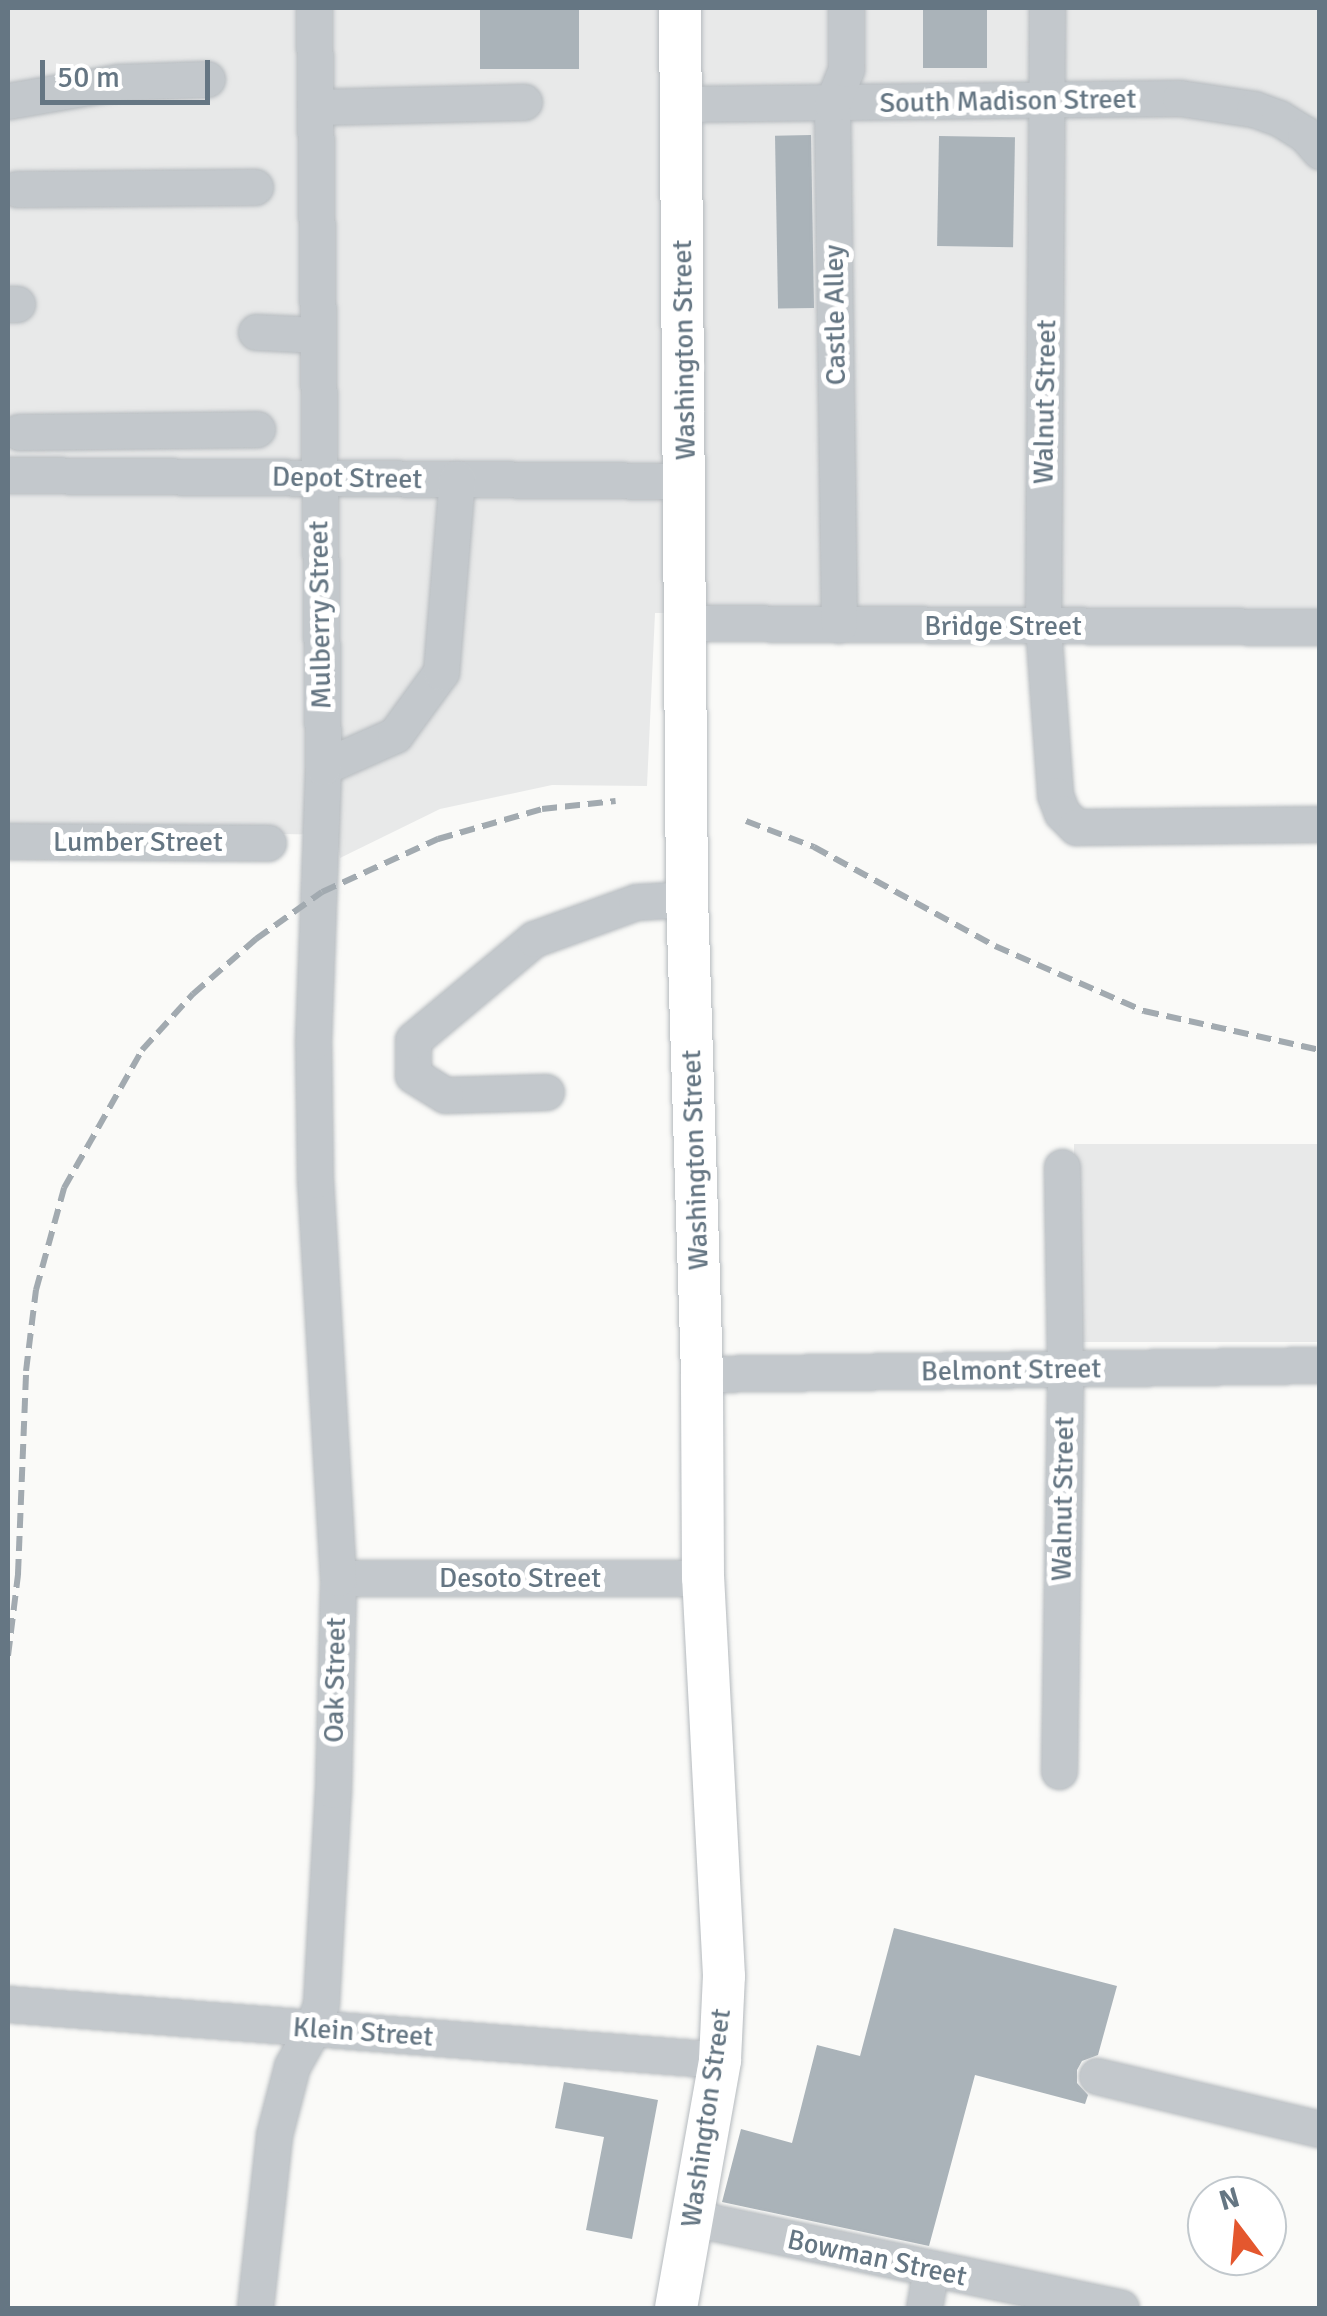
<!DOCTYPE html>
<html>
<head>
<meta charset="utf-8">
<style>
  body { margin:0 }
  #map { position:relative; width:1327px; height:2316px; overflow:hidden; background:#fafaf8; font-family:Signika,sans-serif }
  div>[style] { position:absolute }
  .built>* { inset:0; background:#e8e9e9; transform-origin:0 0 }
  .building>* { inset:0; background:#aab3b9; transform-origin:0 0 }
  .roads { filter:drop-shadow(0 0 2px #b5babe) drop-shadow(0 0 2px #b5babe) }
  .minor>* { height:35px; margin:-17.5px; padding:0 17.5px; transform-origin:17.5px; border-radius:17.5px; background:#c3c8cc }
  .major>* { height:42px; margin:-21px; padding:0 21px; transform-origin:21px; border-radius:21px; background:#fff }
  .rail>* { height:6px; margin-top:-3px; transform-origin:0; background:repeating-linear-gradient(90deg,#a2aab0 0 15px,transparent 0 23px) }
  span { translate:-50% -50%; white-space:nowrap; text-align:center; line-height:1.15; -webkit-text-stroke:10px #fff; paint-order:stroke }
  .street-label { font-size:28px; color:#657683 }
  .frame { position:absolute; inset:0; border:10px solid #657683; pointer-events:none }
  .north { position:absolute; left:1187px; top:2176px; width:100px; height:100px; box-sizing:border-box; background:#fff; border:2px solid #c1c8cd; border-radius:50%; rotate:344deg; font-size:28px; font-weight:700; line-height:40px; text-align:center; color:#657683 }
  .north::after { content:''; display:block; margin:auto; width:35px; height:45px; background:#e4572e; clip-path:polygon(50% 0,100% 100%,50% 72%,0 100%) }
  .scale { position:absolute; left:40px; top:60px; width:170px; height:45px; box-sizing:border-box; border:5px solid #657683; border-top:0; padding-left:12px; font-size:30px; line-height:35px; white-space:nowrap; color:#657683; -webkit-text-stroke:8px #fff; paint-order:stroke }
</style>
</head>
<body>
<div id="map">
  <div class="built">
    <div style="clip-path:polygon(8px 8px,1319px 8px,1319px 610px,655px 613px,647px 786px,552px 785px,440px 809px,340px 858px,336px 835px,8px 829px)"></div>
    <div style="left:1319px;top:1144px;width:198px;height:245px;rotate:90deg"></div>
  </div>
  <div class="building">
    <div style="left:480px;top:8px;width:99px;height:61px"></div>
    <div style="left:923px;top:8px;width:64px;height:60px"></div>
    <div style="left:811px;top:135px;width:173px;height:36px;rotate:89deg"></div>
    <div style="left:939px;top:136px;width:76px;height:110px;rotate:1deg"></div>
    <div style="clip-path:polygon(894px 1928px,1117px 1986px,1098px 2055px,1082px 2061px,1077px 2070px,1077px 2083px,1088px 2095px,1085px 2104px,975px 2075px,929px 2246px,722px 2202px,741px 2129px,792px 2143px,817px 2045px,860px 2056px)"></div>
    <div style="clip-path:polygon(564px 2082px,658px 2100px,632px 2239px,586px 2230px,604px 2137px,555px 2128px)"></div>
  </div>
  <div class="roads">
    <div class="minor">
      <div style="left:1047px;top:8px;width:618px;rotate:90.37deg"></div>
      <div style="left:1043px;top:626px;width:169px;rotate:85.9deg"></div>
      <div style="left:1055px;top:795px;width:19px;rotate:69deg"></div>
      <div style="left:1062px;top:813px;width:20px;rotate:45deg"></div>
      <div style="left:1076px;top:827px;width:244px;rotate:-0.7deg"></div>
      <div style="left:8px;top:101px;width:112px;rotate:-9.8deg"></div>
      <div style="left:118px;top:82px;width:89px;rotate:-1.9deg"></div>
      <div style="left:681px;top:104px;width:499px;rotate:-0.7deg"></div>
      <div style="left:1180px;top:98px;width:75px;rotate:8.5deg"></div>
      <div style="left:1254px;top:109px;width:27px;rotate:20deg"></div>
      <div style="left:1279px;top:118px;width:31px;rotate:32deg"></div>
      <div style="left:1305px;top:134px;width:23px;rotate:49deg"></div>
      <div style="left:315px;top:107px;width:209px;rotate:-1.4deg"></div>
      <div style="left:17px;top:189px;width:238px;rotate:-0.5deg"></div>
      <div style="left:8px;top:304px;width:9px"></div>
      <div style="left:256px;top:332px;width:61px;rotate:2.8deg"></div>
      <div style="left:19px;top:432px;width:238px;rotate:-0.7deg"></div>
      <div style="left:8px;top:475px;width:678px;rotate:0.51deg"></div>
      <div style="left:686px;top:623px;width:634px;rotate:0.36deg"></div>
      <div style="left:839px;top:625px;width:521px;rotate:-90.77deg"></div>
      <div style="left:832px;top:104px;width:38px;rotate:-68deg"></div>
      <div style="left:846px;top:69px;width:61px;rotate:-90deg"></div>
      <div style="left:323px;top:767px;width:79px;rotate:-24deg"></div>
      <div style="left:395px;top:735px;width:78px;rotate:-53.9deg"></div>
      <div style="left:441px;top:672px;width:194px;rotate:-85.3deg"></div>
      <div style="left:8px;top:841px;width:260px;rotate:0.4deg"></div>
      <div style="left:546px;top:1092px;width:101px;rotate:178.3deg"></div>
      <div style="left:445px;top:1095px;width:38px;rotate:-148deg"></div>
      <div style="left:413px;top:1075px;width:35px;rotate:-90deg"></div>
      <div style="left:413px;top:1040px;width:158px;rotate:-39.9deg"></div>
      <div style="left:534px;top:939px;width:109px;rotate:-19.9deg"></div>
      <div style="left:636px;top:902px;width:51px;rotate:-3.4deg"></div>
      <div style="left:702px;top:1374px;width:618px;rotate:-0.83deg"></div>
      <div style="left:338px;top:1578px;width:365px"></div>
      <div style="left:1059px;top:1771px;width:402px;rotate:-89.1deg"></div>
      <div style="left:1065px;top:1369px;width:202px;rotate:-90.9deg"></div>
      <div style="left:8px;top:2004px;width:714px;rotate:4.5deg"></div>
      <div style="left:1097px;top:2076px;width:229px;rotate:13.4deg"></div>
      <div style="left:692px;top:2218px;width:438px;rotate:11.8deg"></div>
      <div style="left:255px;top:2308px;width:174px;rotate:-83.7deg"></div>
      <div style="left:274px;top:2135px;width:71px;rotate:-75.4deg"></div>
      <div style="left:292px;top:2066px;width:43px;rotate:-60.4deg"></div>
      <div style="left:313px;top:2029px;width:27px;rotate:-73deg"></div>
      <div style="left:321px;top:2003px;width:213px;rotate:-86.8deg"></div>
      <div style="left:333px;top:1790px;width:212px;rotate:-88.6deg"></div>
      <div style="left:338px;top:1578px;width:399px;rotate:-93.3deg"></div>
      <div style="left:315px;top:1180px;width:138px;rotate:-90.8deg"></div>
      <div style="left:313px;top:1042px;width:275px;rotate:-87.9deg"></div>
      <div style="left:323px;top:767px;width:759px;rotate:-90.68deg"></div>
      <div style="left:924px;top:2308px;width:39px;rotate:-80deg"></div>
    </div>
    <div class="major">
      <div style="left:676px;top:2308px;width:252px;rotate:-79.9deg"></div>
      <div style="left:720px;top:2060px;width:84px;rotate:-87.3deg"></div>
      <div style="left:724px;top:1976px;width:399px;rotate:-93deg"></div>
      <div style="left:703px;top:1578px;width:204px;rotate:-90.3deg"></div>
      <div style="left:702px;top:1374px;width:475px;rotate:-91.8deg"></div>
      <div style="left:687px;top:899px;width:891px;rotate:-90.45deg"></div>
    </div>
  </div>
  <div class="rail">
    <div style="left:746px;top:821px;width:73px;rotate:20.9deg"></div>
    <div style="left:814px;top:847px;width:206px;rotate:28.7deg"></div>
    <div style="left:995px;top:946px;width:163px;rotate:23.6deg"></div>
    <div style="left:1144px;top:1011px;width:180px;rotate:12.5deg"></div>
    <div style="left:8px;top:1656px;width:83px;rotate:-83deg"></div>
    <div style="left:18px;top:1574px;width:203px;rotate:-87.7deg"></div>
    <div style="left:26px;top:1371px;width:82px;rotate:-83deg"></div>
    <div style="left:36px;top:1290px;width:106px;rotate:-74.6deg"></div>
    <div style="left:64px;top:1188px;width:159px;rotate:-60.5deg"></div>
    <div style="left:142px;top:1050px;width:76px;rotate:-47.7deg"></div>
    <div style="left:193px;top:994px;width:84px;rotate:-41.1deg"></div>
    <div style="left:256px;top:939px;width:81px;rotate:-35.5deg"></div>
    <div style="left:322px;top:892px;width:128px;rotate:-24.6deg"></div>
    <div style="left:438px;top:839px;width:108px;rotate:-16.1deg"></div>
    <div style="left:542px;top:809px;width:74px;rotate:-6.2deg"></div>
  </div>
  <div class="street-label">
    <span style="left:1008px;top:101px;rotate:-1deg">South Madison Street</span>
    <span style="left:835px;top:315px;rotate:-91deg">Castle Alley</span>
    <span style="left:684px;top:350px;rotate:-91deg">Washington Street</span>
    <span style="left:1045px;top:402px;rotate:-89deg">Walnut Street</span>
    <span style="left:347px;top:478px;rotate:1deg">Depot Street</span>
    <span style="left:320px;top:615px;rotate:-91deg">Mulberry Street</span>
    <span style="left:1003px;top:626px">Bridge Street</span>
    <span style="left:138px;top:842px">Lumber Street</span>
    <span style="left:695px;top:1160px;rotate:-92deg">Washington Street</span>
    <span style="left:1011px;top:1370px;rotate:-1deg">Belmont Street</span>
    <span style="left:1063px;top:1499px;rotate:-89deg">Walnut Street</span>
    <span style="left:520px;top:1578px">Desoto Street</span>
    <span style="left:335px;top:1680px;rotate:-89deg">Oak Street</span>
    <span style="left:363px;top:2032px;rotate:4deg">Klein Street</span>
    <span style="left:706px;top:2118px;rotate:-82deg">Washington Street</span>
    <span style="left:877px;top:2258px;rotate:12deg">Bowman Street</span>
  </div>
  <div class="frame"></div>
  <div class="north">N</div>
  <div class="scale">50 m</div>
</div>
</body>
</html>
